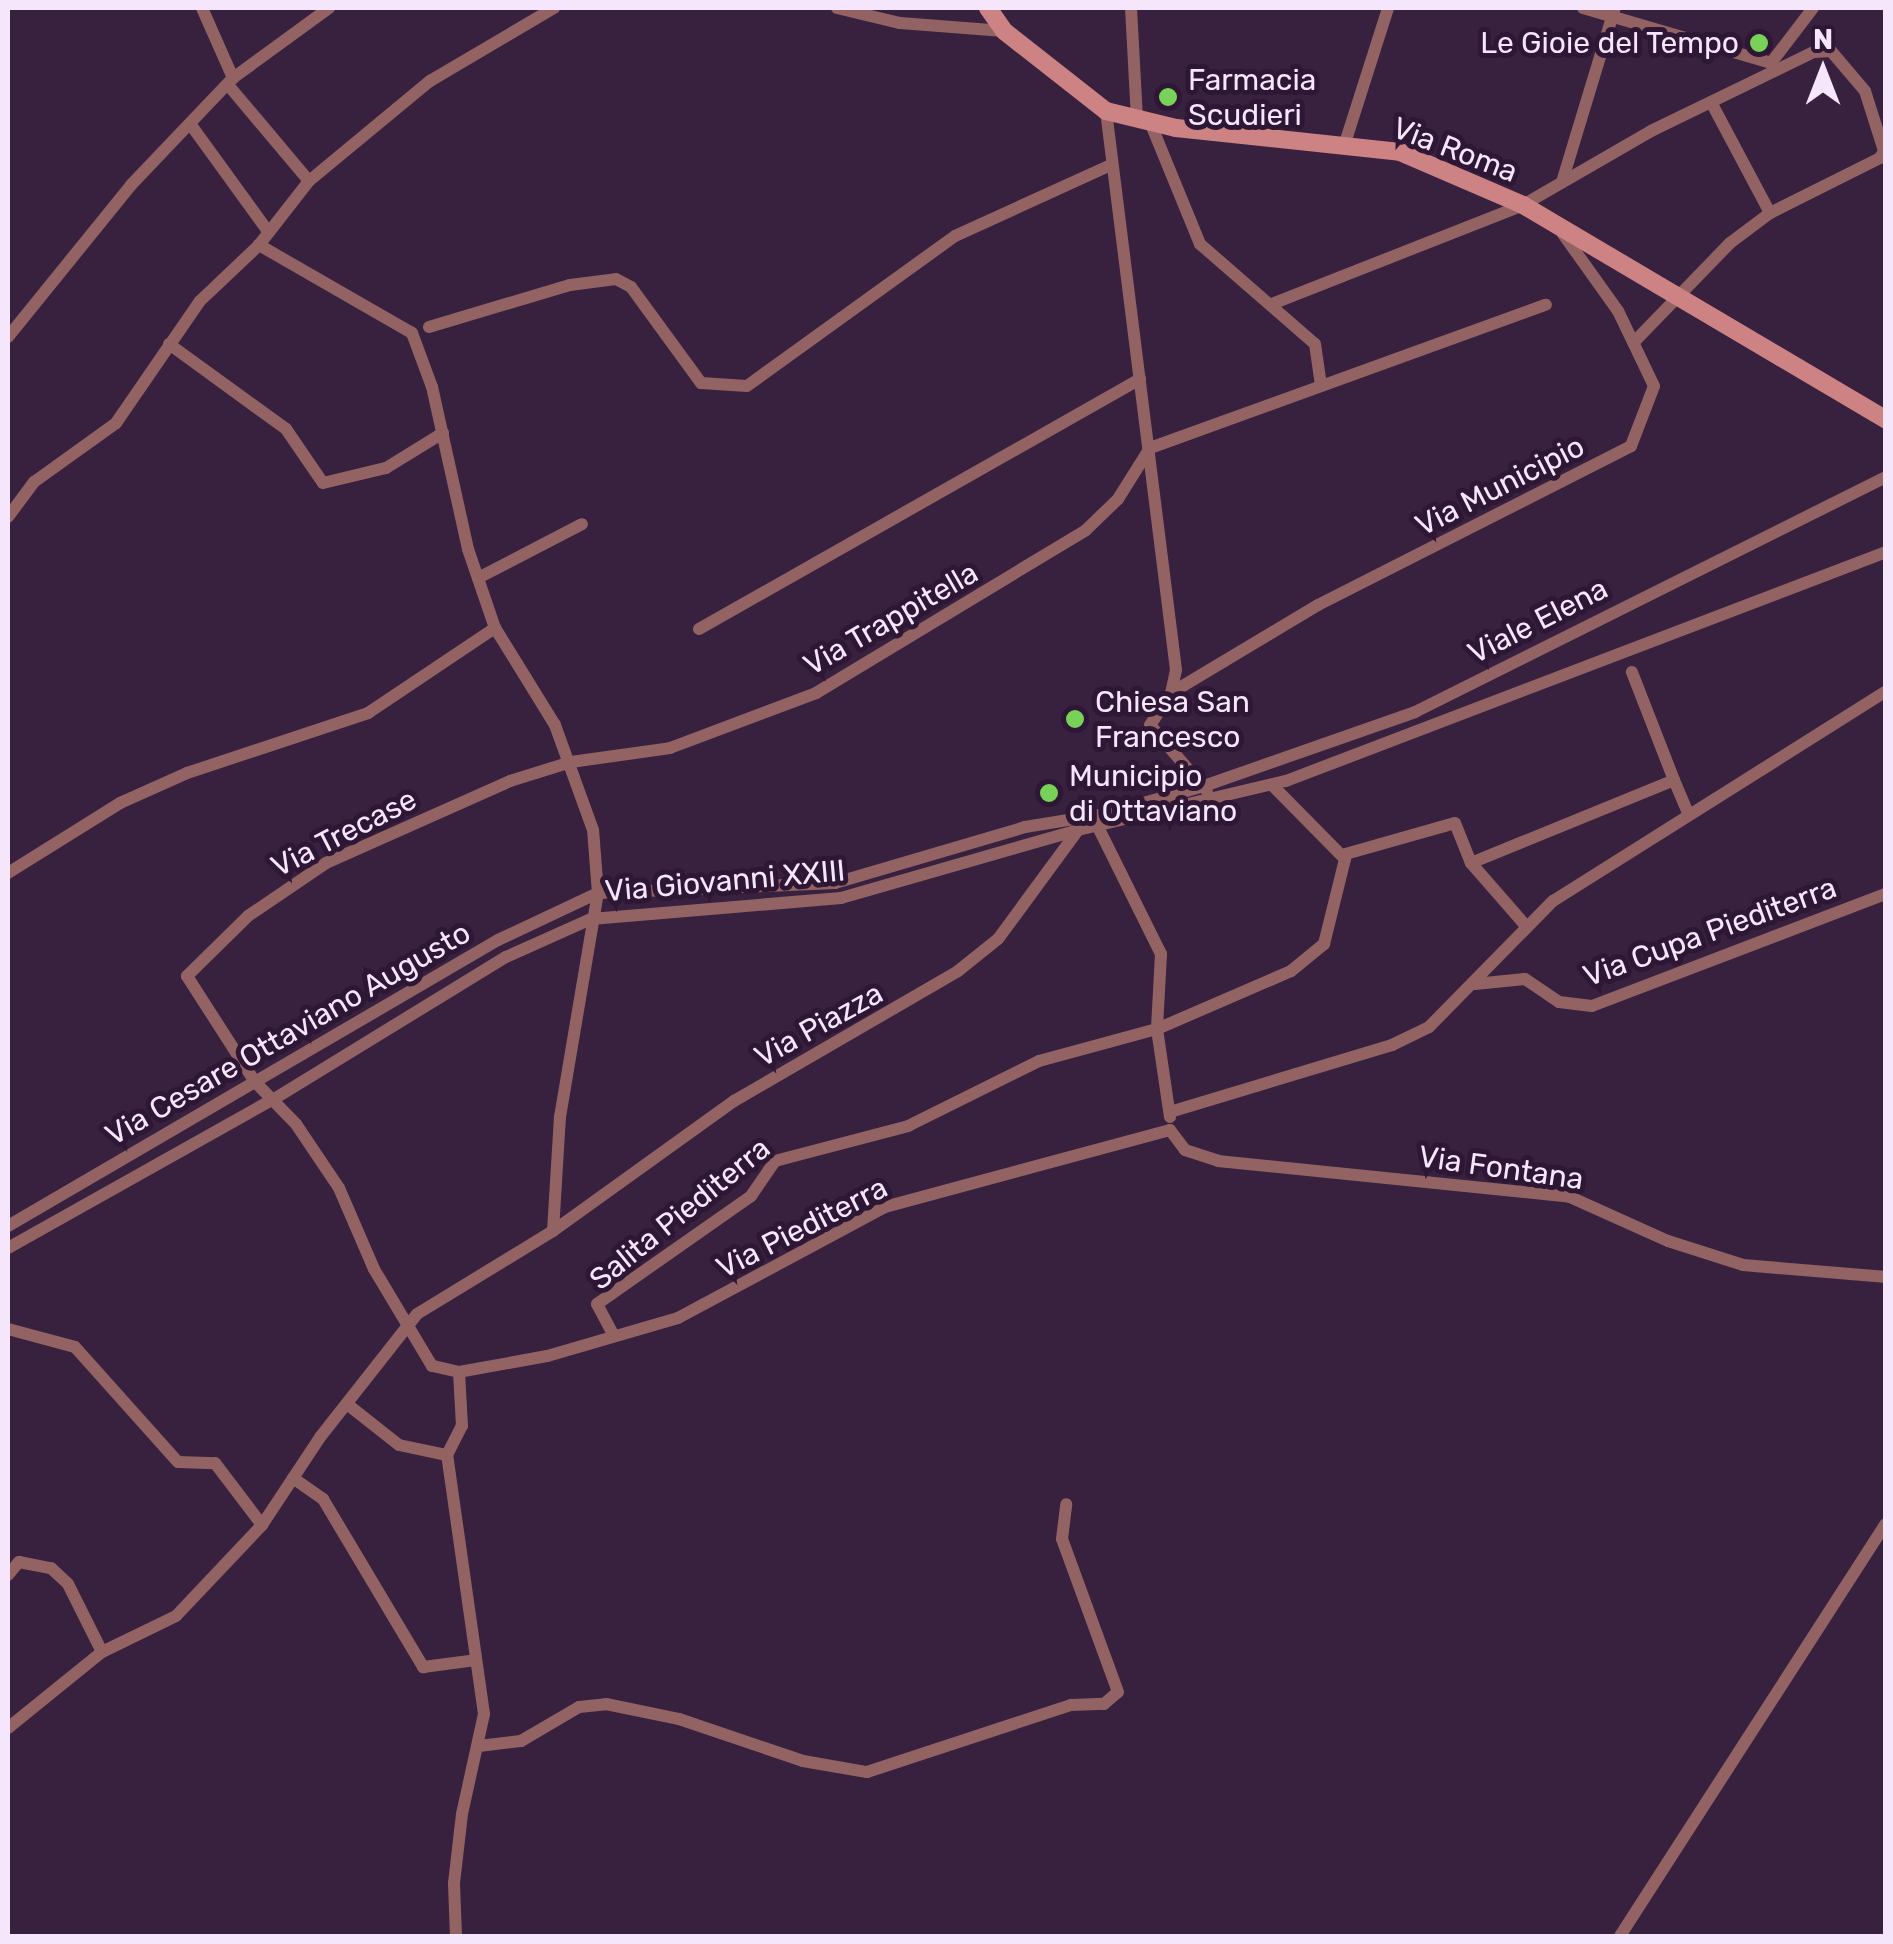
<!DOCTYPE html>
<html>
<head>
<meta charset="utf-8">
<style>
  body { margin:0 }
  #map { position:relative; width:1893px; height:1944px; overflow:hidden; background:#38203f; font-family:Rubik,sans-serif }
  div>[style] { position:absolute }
  .street>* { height:12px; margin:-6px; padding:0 6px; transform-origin:6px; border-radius:6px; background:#936364 }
  .secondary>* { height:18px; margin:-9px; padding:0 9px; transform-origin:9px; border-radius:9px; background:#cd8283 }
  .dots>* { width:28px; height:28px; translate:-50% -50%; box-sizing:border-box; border:5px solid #2e1635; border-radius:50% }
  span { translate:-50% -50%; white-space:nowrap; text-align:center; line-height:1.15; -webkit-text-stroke:10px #2e1635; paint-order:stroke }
  .poi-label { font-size:30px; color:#f6e6fb }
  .right { translate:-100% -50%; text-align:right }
  .left { translate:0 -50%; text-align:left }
  .street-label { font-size:30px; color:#f6e6fb }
  .frame { position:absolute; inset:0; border:10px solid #f6e6fb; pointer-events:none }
  .north { position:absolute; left:1773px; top:20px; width:100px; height:100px; -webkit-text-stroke:8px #2e1635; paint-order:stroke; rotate:0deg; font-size:28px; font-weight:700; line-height:40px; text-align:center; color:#f6e6fb }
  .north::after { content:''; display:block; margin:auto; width:35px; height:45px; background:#f6e6fb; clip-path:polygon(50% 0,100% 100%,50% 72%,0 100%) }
</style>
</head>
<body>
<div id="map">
  <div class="street">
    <div style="left:202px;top:8px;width:77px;rotate:66.1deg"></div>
    <div style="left:837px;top:8px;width:65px;rotate:13.4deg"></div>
    <div style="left:900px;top:23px;width:104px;rotate:4.4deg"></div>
    <div style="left:1131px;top:8px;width:111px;rotate:86.9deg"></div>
    <div style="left:1583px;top:8px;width:196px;rotate:16.3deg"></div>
    <div style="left:1771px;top:63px;width:69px;rotate:-52.6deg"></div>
    <div style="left:229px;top:86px;width:124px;rotate:49.9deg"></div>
    <div style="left:1711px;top:102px;width:126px;rotate:62deg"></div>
    <div style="left:1106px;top:111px;width:563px;rotate:82.86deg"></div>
    <div style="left:1176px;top:670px;width:24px;rotate:102deg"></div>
    <div style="left:1171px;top:693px;width:38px;rotate:123deg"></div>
    <div style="left:1150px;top:725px;width:87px;rotate:49.2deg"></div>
    <div style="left:1150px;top:122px;width:132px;rotate:67.7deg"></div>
    <div style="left:1200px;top:244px;width:152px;rotate:41deg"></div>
    <div style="left:1315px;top:344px;width:41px;rotate:81.7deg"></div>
    <div style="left:191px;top:125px;width:130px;rotate:54.1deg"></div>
    <div style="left:1345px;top:143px;width:142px;rotate:-72.3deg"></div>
    <div style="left:1562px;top:182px;width:182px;rotate:-73.1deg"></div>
    <div style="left:1272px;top:304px;width:270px;rotate:-21.5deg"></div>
    <div style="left:1523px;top:205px;width:148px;rotate:-30deg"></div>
    <div style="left:1651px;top:131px;width:181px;rotate:-25.9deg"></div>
    <div style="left:1814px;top:52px;width:17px;rotate:-3deg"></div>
    <div style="left:1831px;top:51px;width:52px;rotate:49.6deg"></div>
    <div style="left:1865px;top:91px;width:63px;rotate:72.4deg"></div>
    <div style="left:1884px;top:151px;width:8px;rotate:120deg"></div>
    <div style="left:1880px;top:158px;width:123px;rotate:153.4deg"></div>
    <div style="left:1770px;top:213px;width:50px;rotate:143.1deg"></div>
    <div style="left:1730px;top:243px;width:136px;rotate:134.1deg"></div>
    <div style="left:429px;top:327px;width:147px;rotate:-16.6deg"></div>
    <div style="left:570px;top:285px;width:46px;rotate:-7.4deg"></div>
    <div style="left:616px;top:279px;width:17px;rotate:28deg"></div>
    <div style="left:631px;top:287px;width:119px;rotate:53.9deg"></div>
    <div style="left:701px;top:383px;width:46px;rotate:3.7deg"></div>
    <div style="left:747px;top:386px;width:256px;rotate:-35.8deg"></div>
    <div style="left:955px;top:236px;width:171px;rotate:-24.5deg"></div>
    <div style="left:8px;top:337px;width:196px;rotate:-51deg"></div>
    <div style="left:131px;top:185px;width:148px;rotate:-46.4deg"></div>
    <div style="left:233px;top:78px;width:119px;rotate:-36.1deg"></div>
    <div style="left:169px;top:344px;width:145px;rotate:36deg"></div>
    <div style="left:286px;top:429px;width:65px;rotate:55.6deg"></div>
    <div style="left:323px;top:483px;width:65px;rotate:-13.4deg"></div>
    <div style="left:386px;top:468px;width:67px;rotate:-31.6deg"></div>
    <div style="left:8px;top:517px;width:44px;rotate:-53.4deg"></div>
    <div style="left:34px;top:482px;width:101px;rotate:-35.7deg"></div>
    <div style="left:116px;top:423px;width:148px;rotate:-55.5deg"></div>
    <div style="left:200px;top:301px;width:81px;rotate:-43.5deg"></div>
    <div style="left:259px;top:245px;width:81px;rotate:-52deg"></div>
    <div style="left:309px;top:181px;width:157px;rotate:-39.6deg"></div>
    <div style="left:430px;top:81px;width:144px;rotate:-30.5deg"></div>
    <div style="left:478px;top:578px;width:117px;rotate:-27.4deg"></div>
    <div style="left:699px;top:629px;width:507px;rotate:-29.55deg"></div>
    <div style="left:1171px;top:693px;width:171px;rotate:-30.9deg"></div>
    <div style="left:1318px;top:605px;width:351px;rotate:-26.9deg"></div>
    <div style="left:1631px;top:446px;width:64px;rotate:-69deg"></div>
    <div style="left:1654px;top:386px;width:83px;rotate:-115.6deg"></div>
    <div style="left:1618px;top:311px;width:103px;rotate:-125.5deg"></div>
    <div style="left:1674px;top:780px;width:38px;rotate:67deg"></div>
    <div style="left:1097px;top:825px;width:144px;rotate:63.6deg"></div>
    <div style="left:1161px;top:954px;width:75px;rotate:93.1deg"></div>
    <div style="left:1157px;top:1029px;width:89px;rotate:81.6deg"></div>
    <div style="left:1342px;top:855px;width:117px;rotate:-15.8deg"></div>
    <div style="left:1455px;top:823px;width:43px;rotate:68.2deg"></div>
    <div style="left:8px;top:873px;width:132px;rotate:-32deg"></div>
    <div style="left:120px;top:803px;width:73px;rotate:-24.1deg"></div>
    <div style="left:187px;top:773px;width:191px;rotate:-18.3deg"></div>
    <div style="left:368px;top:713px;width:153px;rotate:-33.8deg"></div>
    <div style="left:1526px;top:926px;width:84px;rotate:-131.1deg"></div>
    <div style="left:1471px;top:863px;width:219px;rotate:-22.2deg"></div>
    <div style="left:1674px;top:780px;width:116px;rotate:-111.3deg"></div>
    <div style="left:1475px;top:984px;width:50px;rotate:-5.7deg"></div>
    <div style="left:1525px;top:979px;width:41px;rotate:34.1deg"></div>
    <div style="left:1559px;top:1002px;width:33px;rotate:7deg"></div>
    <div style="left:1592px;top:1006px;width:315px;rotate:-20.9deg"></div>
    <div style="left:1170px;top:1112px;width:232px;rotate:-16.8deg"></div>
    <div style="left:1392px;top:1045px;width:41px;rotate:-25.9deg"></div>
    <div style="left:1429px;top:1027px;width:177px;rotate:-45.5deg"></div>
    <div style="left:1553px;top:901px;width:394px;rotate:-32.2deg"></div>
    <div style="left:1170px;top:1130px;width:295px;rotate:164.9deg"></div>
    <div style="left:885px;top:1207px;width:235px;rotate:151.8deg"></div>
    <div style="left:678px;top:1318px;width:136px;rotate:163.8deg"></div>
    <div style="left:547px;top:1356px;width:89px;rotate:169.7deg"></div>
    <div style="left:459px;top:1372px;width:28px;rotate:-167deg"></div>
    <div style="left:432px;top:1366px;width:113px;rotate:-120.9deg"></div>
    <div style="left:374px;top:1269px;width:88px;rotate:-113.4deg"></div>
    <div style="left:339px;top:1188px;width:77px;rotate:-123.9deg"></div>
    <div style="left:296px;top:1124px;width:59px;rotate:-134.3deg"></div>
    <div style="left:255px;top:1082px;width:126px;rotate:-122.7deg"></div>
    <div style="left:187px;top:976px;width:86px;rotate:-44.5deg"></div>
    <div style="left:248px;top:916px;width:94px;rotate:-34.2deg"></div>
    <div style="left:326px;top:863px;width:201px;rotate:-24deg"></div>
    <div style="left:510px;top:781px;width:64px;rotate:-17.3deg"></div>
    <div style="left:571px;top:762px;width:100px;rotate:-8deg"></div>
    <div style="left:670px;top:748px;width:156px;rotate:-20.6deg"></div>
    <div style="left:816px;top:693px;width:315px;rotate:-31.1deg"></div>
    <div style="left:1086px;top:530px;width:45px;rotate:-44.1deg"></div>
    <div style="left:1118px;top:499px;width:60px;rotate:-57.9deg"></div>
    <div style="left:1150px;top:448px;width:421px;rotate:-19.9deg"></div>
    <div style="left:1170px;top:1130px;width:25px;rotate:53deg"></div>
    <div style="left:1185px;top:1150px;width:35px;rotate:18deg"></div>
    <div style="left:1218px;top:1161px;width:354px;rotate:5.8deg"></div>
    <div style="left:1570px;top:1197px;width:107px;rotate:24.2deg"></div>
    <div style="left:1668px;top:1241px;width:79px;rotate:17.7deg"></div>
    <div style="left:1743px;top:1265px;width:144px;rotate:4.8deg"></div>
    <div style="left:8px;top:1226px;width:567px;rotate:-30.27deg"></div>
    <div style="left:498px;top:940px;width:110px;rotate:-25.2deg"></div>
    <div style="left:598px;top:893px;width:237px;rotate:-2.4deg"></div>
    <div style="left:835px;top:883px;width:198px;rotate:-16.4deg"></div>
    <div style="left:1025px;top:827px;width:80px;rotate:-9.3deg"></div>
    <div style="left:1104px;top:814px;width:104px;rotate:-15.6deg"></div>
    <div style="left:1204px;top:786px;width:224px;rotate:-19.3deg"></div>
    <div style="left:1415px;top:712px;width:526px;rotate:-26.52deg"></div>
    <div style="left:553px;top:1231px;width:223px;rotate:-35.7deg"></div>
    <div style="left:734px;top:1101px;width:259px;rotate:-30.1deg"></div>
    <div style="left:958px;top:971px;width:51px;rotate:-38.7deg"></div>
    <div style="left:998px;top:939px;width:135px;rotate:-53.7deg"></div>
    <div style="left:8px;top:1248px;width:305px;rotate:-29.3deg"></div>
    <div style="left:274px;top:1099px;width:272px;rotate:-31.5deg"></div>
    <div style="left:506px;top:957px;width:93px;rotate:-24.1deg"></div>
    <div style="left:591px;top:919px;width:251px;rotate:-4.8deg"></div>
    <div style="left:841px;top:898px;width:247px;rotate:-16deg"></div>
    <div style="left:1078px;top:830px;width:214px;rotate:-13.3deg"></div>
    <div style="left:1286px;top:781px;width:642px;rotate:-20.89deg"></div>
    <div style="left:8px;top:1329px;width:69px;rotate:15deg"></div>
    <div style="left:75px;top:1347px;width:154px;rotate:48.2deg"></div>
    <div style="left:178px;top:1462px;width:37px;rotate:2deg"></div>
    <div style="left:215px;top:1463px;width:78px;rotate:52.8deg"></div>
    <div style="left:614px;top:1336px;width:36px;rotate:-118deg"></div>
    <div style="left:597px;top:1304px;width:188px;rotate:-35deg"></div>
    <div style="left:751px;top:1196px;width:42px;rotate:-55.6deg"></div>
    <div style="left:775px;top:1161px;width:138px;rotate:-14.7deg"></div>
    <div style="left:908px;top:1126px;width:146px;rotate:-26.4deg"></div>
    <div style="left:1039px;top:1061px;width:122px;rotate:-15.2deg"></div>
    <div style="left:1157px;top:1029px;width:146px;rotate:-23.4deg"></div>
    <div style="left:1291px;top:971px;width:43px;rotate:-39.3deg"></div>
    <div style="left:1324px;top:944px;width:88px;rotate:-76.1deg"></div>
    <div style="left:1345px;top:859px;width:104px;rotate:-134.6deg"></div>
    <div style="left:347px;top:1404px;width:66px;rotate:38.3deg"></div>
    <div style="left:399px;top:1445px;width:49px;rotate:11.8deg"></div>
    <div style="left:293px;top:1478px;width:37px;rotate:35deg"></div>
    <div style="left:323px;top:1499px;width:196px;rotate:59.2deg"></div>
    <div style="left:423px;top:1667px;width:53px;rotate:-7.5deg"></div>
    <div style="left:8px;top:1575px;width:17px;rotate:-50deg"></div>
    <div style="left:19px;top:1562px;width:33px;rotate:11deg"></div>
    <div style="left:51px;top:1568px;width:23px;rotate:43deg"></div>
    <div style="left:68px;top:1584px;width:76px;rotate:63.4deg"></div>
    <div style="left:8px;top:1728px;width:121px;rotate:-39deg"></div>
    <div style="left:102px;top:1652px;width:82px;rotate:-25.9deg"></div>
    <div style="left:176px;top:1616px;width:125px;rotate:-46.6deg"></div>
    <div style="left:262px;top:1525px;width:107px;rotate:-56.5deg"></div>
    <div style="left:321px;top:1436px;width:155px;rotate:-51.8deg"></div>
    <div style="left:417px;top:1314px;width:159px;rotate:-31.4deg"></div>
    <div style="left:553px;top:1231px;width:114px;rotate:-86.5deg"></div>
    <div style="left:560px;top:1117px;width:227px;rotate:-80.4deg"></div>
    <div style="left:598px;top:893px;width:63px;rotate:-94.5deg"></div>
    <div style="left:593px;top:830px;width:112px;rotate:-109.9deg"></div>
    <div style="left:555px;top:725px;width:114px;rotate:-121.7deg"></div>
    <div style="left:495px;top:628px;width:83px;rotate:-108.9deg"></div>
    <div style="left:468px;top:549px;width:166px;rotate:-102.5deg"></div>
    <div style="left:432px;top:387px;width:58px;rotate:-110.3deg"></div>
    <div style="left:412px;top:333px;width:177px;rotate:-150.1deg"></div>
    <div style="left:479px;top:1746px;width:42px;rotate:-6.8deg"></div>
    <div style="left:521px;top:1741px;width:67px;rotate:-30.4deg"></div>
    <div style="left:579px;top:1707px;width:27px;rotate:-6deg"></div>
    <div style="left:606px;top:1704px;width:75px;rotate:11.6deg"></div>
    <div style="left:679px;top:1719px;width:131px;rotate:18.7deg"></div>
    <div style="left:803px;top:1761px;width:65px;rotate:9.8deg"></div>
    <div style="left:867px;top:1772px;width:215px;rotate:-18.2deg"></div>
    <div style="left:1071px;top:1705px;width:33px;rotate:-2deg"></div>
    <div style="left:1104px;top:1704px;width:18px;rotate:-41deg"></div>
    <div style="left:1118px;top:1692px;width:163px;rotate:-110.1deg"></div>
    <div style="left:1062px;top:1539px;width:35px;rotate:-83deg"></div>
    <div style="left:456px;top:1936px;width:53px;rotate:-92.2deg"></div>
    <div style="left:454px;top:1883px;width:69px;rotate:-83.4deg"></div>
    <div style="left:462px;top:1814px;width:102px;rotate:-77.6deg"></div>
    <div style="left:484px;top:1714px;width:262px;rotate:-98.1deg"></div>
    <div style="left:447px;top:1455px;width:33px;rotate:-63deg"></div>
    <div style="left:462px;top:1426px;width:54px;rotate:-93.2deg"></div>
    <div style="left:1620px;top:1936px;width:490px;rotate:-57.2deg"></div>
  </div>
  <div class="secondary">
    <div style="left:988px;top:8px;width:28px;rotate:55deg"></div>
    <div style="left:1004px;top:31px;width:130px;rotate:38.1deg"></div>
    <div style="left:1106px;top:111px;width:72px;rotate:13.7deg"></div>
    <div style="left:1176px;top:128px;width:225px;rotate:6.1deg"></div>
    <div style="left:1400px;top:152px;width:134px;rotate:23.3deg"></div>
    <div style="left:1523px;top:205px;width:422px;rotate:30.6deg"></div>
  </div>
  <div class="dots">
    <div style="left:1759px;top:43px;background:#78d259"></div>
    <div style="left:1168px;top:97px;background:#78d259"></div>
    <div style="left:1075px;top:719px;background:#78d259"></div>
    <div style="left:1049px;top:793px;background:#78d259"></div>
  </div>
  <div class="poi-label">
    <span class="right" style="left:1739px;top:43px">Le Gioie del Tempo</span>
    <span class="left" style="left:1188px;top:97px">Farmacia<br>Scudieri</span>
    <span class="left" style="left:1095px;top:719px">Chiesa San<br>Francesco</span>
    <span class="left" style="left:1069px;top:793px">Municipio<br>di Ottaviano</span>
  </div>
  <div class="street-label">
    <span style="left:1455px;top:150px;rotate:21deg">Via Roma</span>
    <span style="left:1500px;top:486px;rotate:-27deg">Via Municipio</span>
    <span style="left:891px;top:619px;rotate:-30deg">Via Trappitella</span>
    <span style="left:1538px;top:621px;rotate:-27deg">Viale Elena</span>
    <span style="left:344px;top:833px;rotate:-27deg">Via Trecase</span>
    <span style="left:725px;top:881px;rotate:-5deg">Via Giovanni XXIII</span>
    <span style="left:1710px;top:932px;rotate:-20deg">Via Cupa Piediterra</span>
    <span style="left:819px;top:1025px;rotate:-29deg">Via Piazza</span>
    <span style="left:288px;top:1034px;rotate:-30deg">Via Cesare Ottaviano Augusto</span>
    <span style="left:1501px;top:1168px;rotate:8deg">Via Fontana</span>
    <span style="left:680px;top:1214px;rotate:-39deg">Salita Piediterra</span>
    <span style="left:802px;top:1228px;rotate:-27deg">Via Piediterra</span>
  </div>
  <div class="frame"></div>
  <div class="north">N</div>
</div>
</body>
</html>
